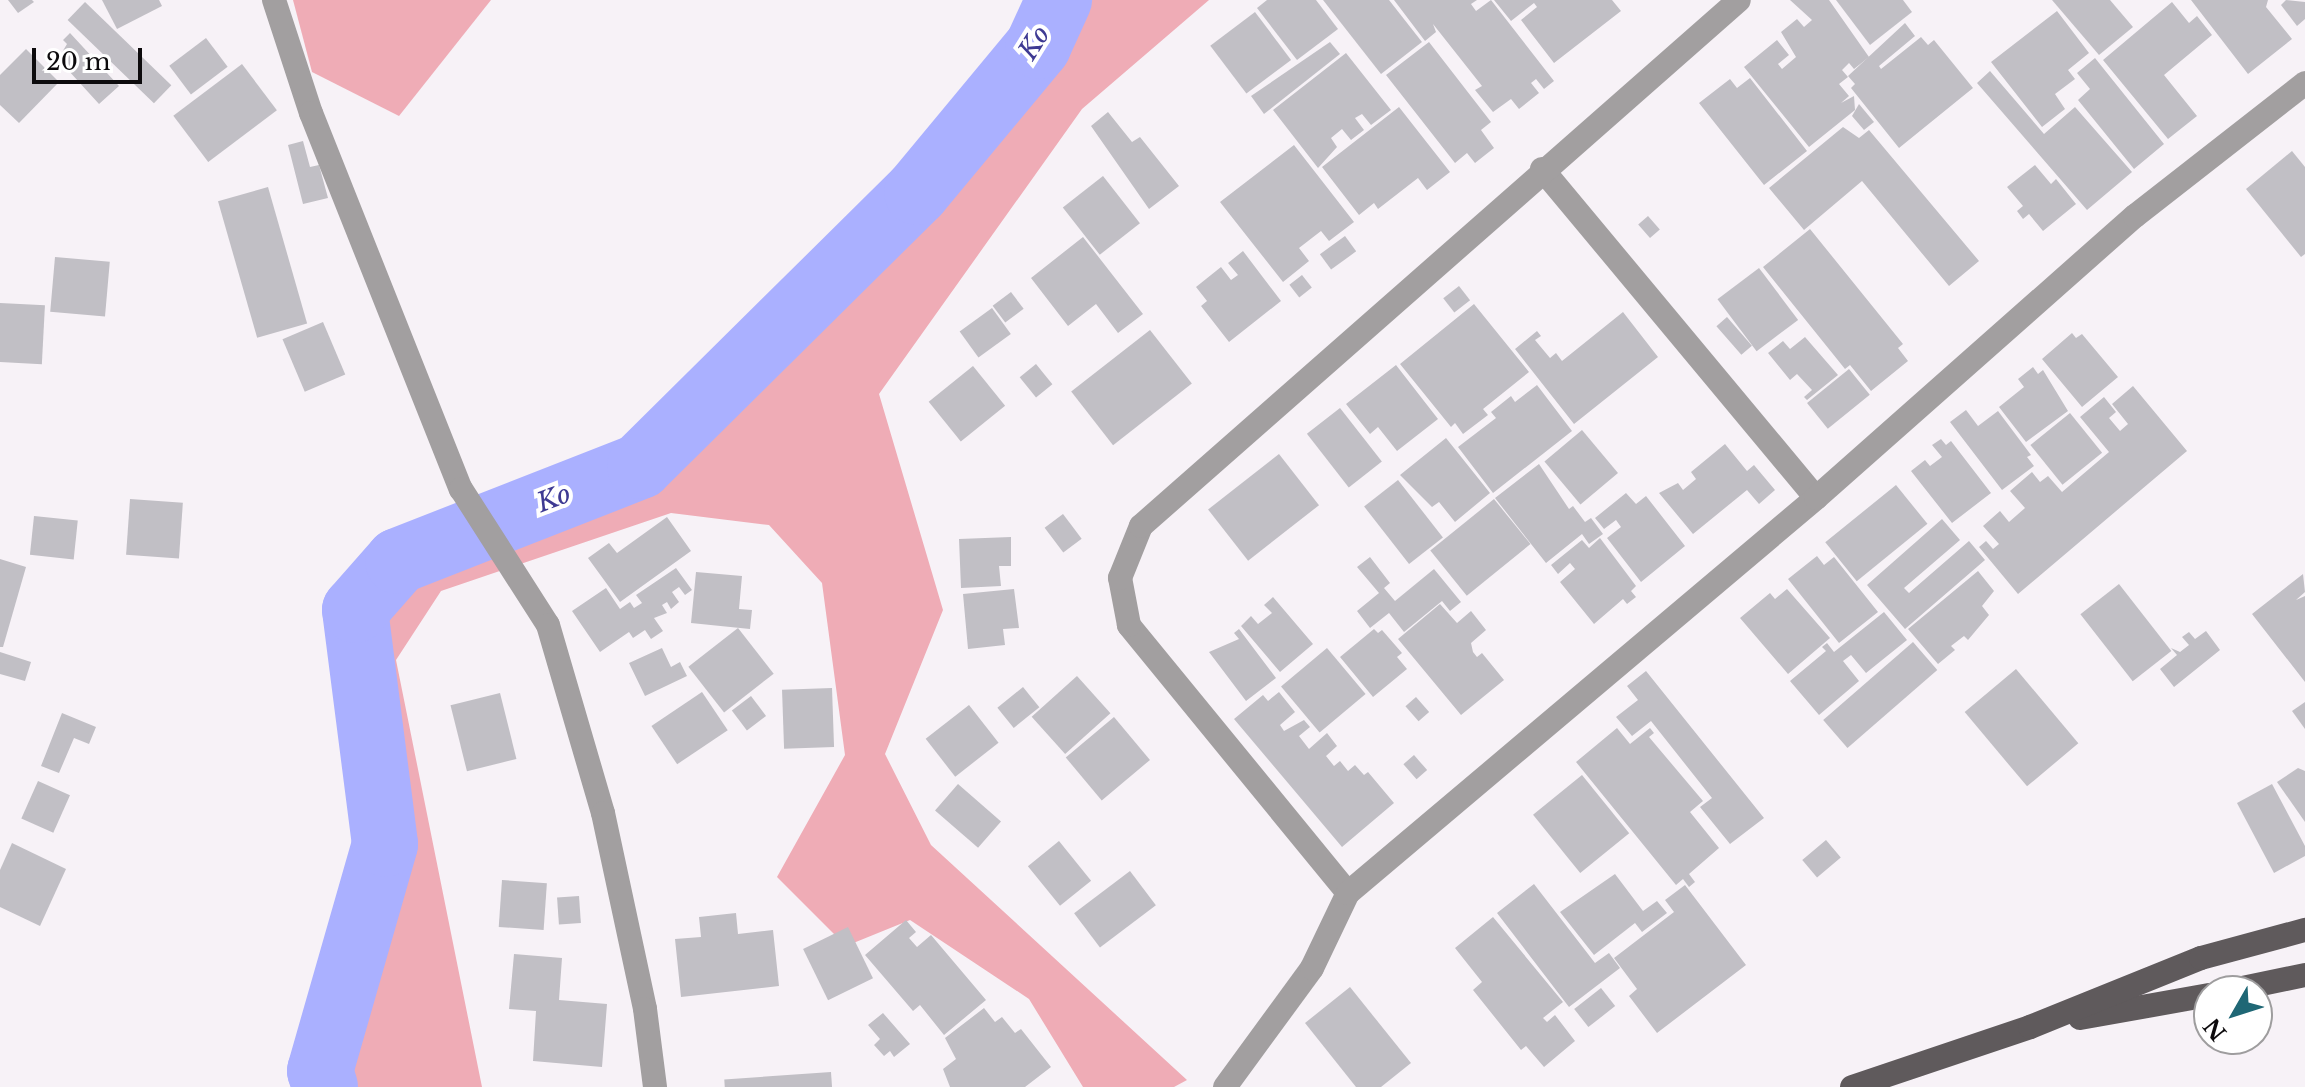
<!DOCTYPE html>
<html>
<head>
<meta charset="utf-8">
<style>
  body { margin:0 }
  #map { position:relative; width:2305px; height:1087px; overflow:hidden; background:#f7f2f7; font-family:"Libre Baskerville",serif }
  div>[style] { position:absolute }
  .green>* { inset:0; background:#efacb6 }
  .river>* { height:66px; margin:-33px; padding:0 33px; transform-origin:33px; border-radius:33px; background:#aab0ff }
  .building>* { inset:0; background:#c1bfc5; transform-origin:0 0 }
  .street>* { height:24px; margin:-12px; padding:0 12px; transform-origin:12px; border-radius:12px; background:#a29fa0 }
  .primary>* { height:24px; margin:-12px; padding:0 12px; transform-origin:12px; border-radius:12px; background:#5f5a5c }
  span { translate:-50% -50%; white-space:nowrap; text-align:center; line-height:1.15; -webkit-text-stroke:8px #fff; paint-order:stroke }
  .water-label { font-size:26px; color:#3e3a93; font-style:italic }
  .north { position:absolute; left:2193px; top:975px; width:80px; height:80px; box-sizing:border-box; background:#fff; border:2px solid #9e9d9e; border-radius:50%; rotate:231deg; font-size:22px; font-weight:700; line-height:32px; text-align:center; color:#0d0b0d }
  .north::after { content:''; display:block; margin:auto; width:28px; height:36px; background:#1f6775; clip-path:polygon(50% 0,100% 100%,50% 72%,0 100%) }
  .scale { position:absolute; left:32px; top:48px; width:110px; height:36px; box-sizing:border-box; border:4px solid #0d0b0d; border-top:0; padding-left:10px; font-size:24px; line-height:28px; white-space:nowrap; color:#0d0b0d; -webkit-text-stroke:6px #fff; paint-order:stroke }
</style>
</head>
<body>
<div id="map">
  <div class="green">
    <div style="clip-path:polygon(293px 0,491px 0,399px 116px,312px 72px)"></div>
    <div style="clip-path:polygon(1059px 0,1209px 0,1082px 109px,879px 394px,943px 610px,885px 754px,931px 845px,1187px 1080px,1174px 1087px,1083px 1087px,1029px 999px,910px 920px,846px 946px,777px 877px,845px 755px,822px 583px,769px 525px,671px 513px,441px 591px,396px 660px,482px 1087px,325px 1087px,320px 1071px,385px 844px,355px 610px,398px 561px,640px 466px,918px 192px,1038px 46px)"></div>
  </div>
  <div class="river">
    <div style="left:325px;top:1087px;width:17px;rotate:-107deg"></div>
    <div style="left:320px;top:1071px;width:236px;rotate:-74deg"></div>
    <div style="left:385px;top:844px;width:236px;rotate:-97.3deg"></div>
    <div style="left:355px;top:610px;width:65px;rotate:-48.7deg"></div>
    <div style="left:398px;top:561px;width:260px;rotate:-21.4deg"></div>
    <div style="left:640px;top:466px;width:390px;rotate:-44.7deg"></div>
    <div style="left:917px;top:192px;width:190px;rotate:-50.3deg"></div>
    <div style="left:1038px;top:46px;width:51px;rotate:-65.5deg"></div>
  </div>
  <div class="building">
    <div style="clip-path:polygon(8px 0,32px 0,34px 2px,18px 13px)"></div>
    <div style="clip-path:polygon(102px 0,159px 0,162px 6px,117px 29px)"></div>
    <div style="clip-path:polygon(1267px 0,1316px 0,1338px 29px,1297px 60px,1257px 8px)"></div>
    <div style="clip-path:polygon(1323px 0,1389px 0,1422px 42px,1381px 74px)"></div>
    <div style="clip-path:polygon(1394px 0,1477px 0,1471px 4px,1476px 11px,1491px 0,1554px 81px,1544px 89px,1536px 79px,1531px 83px,1539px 93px,1519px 109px,1511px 99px,1493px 112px,1475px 90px,1482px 86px,1433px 24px,1436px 32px,1425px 41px)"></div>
    <div style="clip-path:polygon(1494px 0,1612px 0,1621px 11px,1554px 63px,1521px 20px,1537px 7px,1534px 3px,1511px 21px)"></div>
    <div style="clip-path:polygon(1790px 0,1829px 0,1869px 57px,1854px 69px,1849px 63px,1842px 70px,1848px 77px,1839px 84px,1849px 96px,1841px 103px,1854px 96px,1855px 110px,1809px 147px,1744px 67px,1777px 40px,1789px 55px,1778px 64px,1782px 69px,1796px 57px,1781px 32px,1797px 19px,1804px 27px,1812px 20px)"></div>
    <div style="clip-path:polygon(1836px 0,1903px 0,1912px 12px,1870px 45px)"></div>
    <div style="clip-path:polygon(2052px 0,2110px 0,2133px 27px,2099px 55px)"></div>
    <div style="clip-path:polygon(2191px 0,2268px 0,2266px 7px,2292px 39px,2248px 74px)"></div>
    <div style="clip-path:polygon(2286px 0,2305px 2px,2305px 19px,2297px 26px,2281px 5px)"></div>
    <div style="left:85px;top:2px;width:120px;height:25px;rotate:44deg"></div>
    <div style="clip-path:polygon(2172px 2px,2189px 23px,2197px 16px,2212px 35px,2164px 75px,2197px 116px,2168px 139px,2103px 60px)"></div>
    <div style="clip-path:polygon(2057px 11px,2089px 53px,2068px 70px,2075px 79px,2055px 94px,2065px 109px,2042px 127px,1991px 62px)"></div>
    <div style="left:1255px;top:12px;width:60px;height:56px;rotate:53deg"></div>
    <div style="clip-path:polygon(1905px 23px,1915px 36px,1879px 66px,1881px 69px,1921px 37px,1928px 45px,1934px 40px,1973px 88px,1899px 148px,1851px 88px,1855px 84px,1848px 76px)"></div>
    <div style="clip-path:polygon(70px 33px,119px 86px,99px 104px,58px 59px,67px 44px,63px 40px)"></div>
    <div style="left:206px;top:38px;width:36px;height:46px;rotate:53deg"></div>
    <div style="clip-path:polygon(1330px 42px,1340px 54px,1264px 114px,1251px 96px)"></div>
    <div style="clip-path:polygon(1429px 42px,1491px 122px,1481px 130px,1494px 148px,1475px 163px,1467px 153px,1455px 163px,1386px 75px)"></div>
    <div style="clip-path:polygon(26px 49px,59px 82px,19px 123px,0 105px,0 75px)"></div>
    <div style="clip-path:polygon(1346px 53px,1391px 110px,1371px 125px,1362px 114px,1355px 118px,1364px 130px,1351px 140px,1342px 129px,1331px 138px,1337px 147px,1318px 168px,1273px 110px)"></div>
    <div style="clip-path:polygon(2095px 58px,2164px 144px,2134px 169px,2078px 100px,2090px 89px,2077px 73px)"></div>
    <div style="left:242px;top:64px;width:58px;height:86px;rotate:53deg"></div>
    <div style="clip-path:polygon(1990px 71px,2044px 134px,2075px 107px,2132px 172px,2087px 210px,1977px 83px)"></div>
    <div style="clip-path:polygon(1750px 78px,1807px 151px,1764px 185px,1699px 103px,1730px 79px,1737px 88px)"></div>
    <div style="clip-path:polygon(1859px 104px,1874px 122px,1864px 130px,1852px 116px)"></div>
    <div style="clip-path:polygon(1399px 107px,1450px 172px,1427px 190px,1418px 178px,1378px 209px,1374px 203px,1359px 215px,1322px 167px)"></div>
    <div style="clip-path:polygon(1108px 112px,1132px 142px,1140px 137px,1179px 186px,1149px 209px,1091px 126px)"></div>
    <div style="clip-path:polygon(1843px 127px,1859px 138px,1869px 130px,1979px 261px,1949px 286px,1862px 181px,1804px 230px,1769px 188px)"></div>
    <div style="clip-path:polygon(303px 141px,310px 167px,319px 165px,328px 198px,303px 204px,288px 145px)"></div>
    <div style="clip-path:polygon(1294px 145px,1354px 222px,1329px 241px,1321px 231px,1299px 248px,1309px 261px,1283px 282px,1220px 202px)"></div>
    <div style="clip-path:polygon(2292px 151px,2305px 167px,2305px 254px,2301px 257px,2246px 189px)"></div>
    <div style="clip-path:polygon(2035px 165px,2051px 184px,2056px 179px,2076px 204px,2043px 231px,2029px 214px,2023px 219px,2017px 211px,2023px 206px,2007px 187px)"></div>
    <div style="left:1103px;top:176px;width:60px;height:51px;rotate:52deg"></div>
    <div style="left:268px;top:187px;width:142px;height:52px;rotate:74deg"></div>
    <div style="left:1648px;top:216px;width:18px;height:13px;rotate:49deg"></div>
    <div style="clip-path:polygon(1810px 229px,1903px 344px,1898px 348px,1908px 361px,1871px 391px,1850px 365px,1845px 369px,1763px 267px)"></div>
    <div style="left:1345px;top:236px;width:19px;height:31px;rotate:54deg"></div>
    <div style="clip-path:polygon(1083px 237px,1143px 314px,1118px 333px,1096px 304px,1068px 326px,1031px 278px)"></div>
    <div style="clip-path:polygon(1243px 251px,1281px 301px,1229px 342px,1201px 306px,1207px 301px,1196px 287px,1221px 267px,1231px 280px,1238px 275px,1228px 263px)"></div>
    <div style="left:55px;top:257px;width:55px;height:55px;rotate:5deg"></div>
    <div style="left:1759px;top:268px;width:65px;height:52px;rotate:53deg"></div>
    <div style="left:1302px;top:275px;width:16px;height:16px;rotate:52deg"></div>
    <div style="left:1459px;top:286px;width:18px;height:20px;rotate:52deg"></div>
    <div style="left:1011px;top:292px;width:21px;height:23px;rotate:53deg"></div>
    <div style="left:0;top:303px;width:45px;height:59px;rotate:3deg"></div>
    <div style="clip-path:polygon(1474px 304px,1529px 372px,1483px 409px,1488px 415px,1463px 434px,1455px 423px,1451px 427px,1400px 364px)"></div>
    <div style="left:992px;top:308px;width:32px;height:40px;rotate:54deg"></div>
    <div style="clip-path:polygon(1623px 312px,1658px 357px,1574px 424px,1515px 349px,1537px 331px,1541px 336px,1535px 340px,1550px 358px,1556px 353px,1562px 361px)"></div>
    <div style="left:1727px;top:317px;width:38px;height:14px;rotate:49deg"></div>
    <div style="left:323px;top:322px;width:57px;height:44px;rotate:67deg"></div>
    <div style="left:1150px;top:330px;width:68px;height:100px;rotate:52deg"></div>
    <div style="clip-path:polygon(2072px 333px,2076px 338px,2082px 334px,2118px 377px,2082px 407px,2042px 359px)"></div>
    <div style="clip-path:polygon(1805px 337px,1838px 375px,1807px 400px,1804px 397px,1812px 390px,1797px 374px,1790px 380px,1768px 353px,1783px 341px,1790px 349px)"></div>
    <div style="left:1036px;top:364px;width:26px;height:21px;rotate:51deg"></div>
    <div style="clip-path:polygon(1396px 365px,1438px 419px,1397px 451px,1378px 427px,1370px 434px,1346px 404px)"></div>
    <div style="left:973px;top:366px;width:51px;height:57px;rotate:51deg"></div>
    <div style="clip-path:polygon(2033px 367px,2038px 374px,2043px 370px,2068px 411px,2026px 442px,1999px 407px,2024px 387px,2018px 379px)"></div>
    <div style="left:1849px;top:369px;width:33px;height:54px;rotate:51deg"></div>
    <div style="clip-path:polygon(1537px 385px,1572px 431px,1493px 493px,1458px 447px,1496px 418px,1491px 412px,1511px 396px,1515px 402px)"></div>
    <div style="clip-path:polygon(2133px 386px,2187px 451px,2018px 594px,1979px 547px,1986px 541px,1993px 549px,1999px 544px,1983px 526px,2000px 511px,2009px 522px,2025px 508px,2010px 491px,2032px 472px,2040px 482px,2048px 476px,2062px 492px,2109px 452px,2080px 417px,2104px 397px,2116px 412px,2109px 418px,2120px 431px,2128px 424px,2112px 404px)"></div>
    <div style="left:1340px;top:408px;width:68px;height:42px;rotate:52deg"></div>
    <div style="clip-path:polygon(1966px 410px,1978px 426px,1998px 411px,2031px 455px,2027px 457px,2034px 466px,2002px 490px,1950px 422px)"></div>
    <div style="left:2070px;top:413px;width:51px;height:51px;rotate:51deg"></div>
    <div style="left:1582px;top:430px;width:56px;height:49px;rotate:50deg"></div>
    <div style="clip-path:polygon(1446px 438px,1490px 493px,1455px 522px,1439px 502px,1432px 507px,1400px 475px)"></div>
    <div style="clip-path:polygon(1941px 439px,1946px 445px,1951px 441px,1991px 493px,1952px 523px,1911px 471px,1925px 460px,1930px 466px,1942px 457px,1932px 445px)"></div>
    <div style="clip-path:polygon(1725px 444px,1747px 471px,1754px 465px,1775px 490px,1759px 504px,1747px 490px,1693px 534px,1659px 493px,1678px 483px,1683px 490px,1696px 479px,1691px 472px)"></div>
    <div style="left:1279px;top:454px;width:65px;height:90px;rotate:52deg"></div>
    <div style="clip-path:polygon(1539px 464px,1569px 509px,1573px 506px,1585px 522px,1591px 518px,1603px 534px,1589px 544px,1582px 534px,1546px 563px,1495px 498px)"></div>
    <div style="left:1398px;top:480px;width:73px;height:43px;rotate:52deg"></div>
    <div style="left:1896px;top:485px;width:50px;height:91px;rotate:51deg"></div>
    <div style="clip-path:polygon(1626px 493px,1636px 504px,1646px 496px,1685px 546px,1641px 582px,1607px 538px,1621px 527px,1616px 520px,1604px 529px,1595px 518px)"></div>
    <div style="left:130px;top:499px;width:53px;height:56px;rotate:4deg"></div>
    <div style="left:1494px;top:499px;width:58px;height:82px;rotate:51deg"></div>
    <div style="left:1063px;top:514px;width:31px;height:23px;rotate:53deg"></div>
    <div style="left:34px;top:516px;width:44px;height:39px;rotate:6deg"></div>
    <div style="clip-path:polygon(667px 517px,691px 551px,620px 602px,588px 558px,609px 543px,617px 553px)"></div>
    <div style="clip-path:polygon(1942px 519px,1960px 540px,1904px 588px,1909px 593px,1969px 541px,1985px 560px,1905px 629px,1867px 585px)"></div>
    <div style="clip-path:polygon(1011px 537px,1011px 566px,999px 566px,1001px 586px,961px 588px,959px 539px)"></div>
    <div style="clip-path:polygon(1600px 538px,1636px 586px,1631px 591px,1636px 597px,1627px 604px,1623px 599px,1594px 624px,1560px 582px,1575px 569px,1570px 563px,1558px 574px,1551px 565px,1582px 540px,1589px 548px)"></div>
    <div style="clip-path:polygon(1817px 556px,1824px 565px,1834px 557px,1878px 612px,1839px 643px,1788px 579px)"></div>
    <div style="clip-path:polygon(1370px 557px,1390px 583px,1384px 588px,1395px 601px,1434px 569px,1461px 602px,1450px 611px,1442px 601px,1404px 632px,1389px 613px,1370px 628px,1357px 611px,1379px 593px,1357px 567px)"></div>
    <div style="clip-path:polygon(0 559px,26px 567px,3px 647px,0 647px)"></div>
    <div style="clip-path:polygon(676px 568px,692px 590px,685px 595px,679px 587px,672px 592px,679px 602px,671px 609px,667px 602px,662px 605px,667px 613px,654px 618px,663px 631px,651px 639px,645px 630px,633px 638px,629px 632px,600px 652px,572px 611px,606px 588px,620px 609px,630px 602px,634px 608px,642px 603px,636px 595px)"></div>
    <div style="clip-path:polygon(1978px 571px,1994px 591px,1982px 606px,1989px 615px,1968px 640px,1964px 636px,1951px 646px,1955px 650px,1938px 664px,1908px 629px)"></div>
    <div style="clip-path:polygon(696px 572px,742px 576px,739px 609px,752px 610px,750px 629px,691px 623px)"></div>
    <div style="clip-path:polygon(2303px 574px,2305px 592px,2296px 600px,2305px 596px,2305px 682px,2252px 614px)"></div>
    <div style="left:2119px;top:584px;width:85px;height:49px;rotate:52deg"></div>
    <div style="clip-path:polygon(1014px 589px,1019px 628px,1003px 629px,1005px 645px,968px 649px,963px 594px)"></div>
    <div style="clip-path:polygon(1787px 589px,1830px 638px,1788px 674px,1740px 618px,1770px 593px,1775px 599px)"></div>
    <div style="clip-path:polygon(1273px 597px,1313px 644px,1280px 672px,1241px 626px,1251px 616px,1258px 624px,1272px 613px,1264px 605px)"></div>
    <div style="clip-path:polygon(1440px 604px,1457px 623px,1471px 611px,1486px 630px,1471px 643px,1473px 652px,1477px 657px,1482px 653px,1504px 680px,1461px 715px,1398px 639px)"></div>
    <div style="clip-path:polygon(1884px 612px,1907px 640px,1866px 673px,1851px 655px,1843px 661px,1859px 681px,1819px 715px,1790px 681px,1826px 651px,1822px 647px,1827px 643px,1834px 652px)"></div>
    <div style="left:738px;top:628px;width:58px;height:63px;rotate:52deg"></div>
    <div style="clip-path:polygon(1239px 629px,1276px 678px,1246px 701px,1209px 652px,1239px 639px,1234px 633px)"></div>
    <div style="clip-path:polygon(1374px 629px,1378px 633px,1382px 630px,1402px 653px,1397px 657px,1407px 669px,1373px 697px,1340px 657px)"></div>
    <div style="clip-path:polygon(2206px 631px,2220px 650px,2174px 687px,2160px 669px,2177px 655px,2171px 648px,2180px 652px,2189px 645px,2182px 637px,2189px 632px,2195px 639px)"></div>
    <div style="left:1913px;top:642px;width:37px;height:119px;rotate:49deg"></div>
    <div style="clip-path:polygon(662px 648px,671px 667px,680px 662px,687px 676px,645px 696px,629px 663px)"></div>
    <div style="left:1327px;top:648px;width:60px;height:60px;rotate:50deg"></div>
    <div style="clip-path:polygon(0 652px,31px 662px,25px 681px,0 674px)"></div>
    <div style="left:2016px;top:669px;width:97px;height:67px;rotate:50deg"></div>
    <div style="clip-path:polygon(1646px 671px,1764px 818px,1730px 844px,1700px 807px,1712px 798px,1651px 721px,1632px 736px,1616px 717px,1638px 700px,1627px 686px)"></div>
    <div style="left:1077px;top:676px;width:50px;height:61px;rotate:48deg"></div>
    <div style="left:1023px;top:687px;width:26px;height:33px;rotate:51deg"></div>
    <div style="left:832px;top:688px;width:59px;height:50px;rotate:88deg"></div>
    <div style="left:702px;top:692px;width:46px;height:61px;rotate:56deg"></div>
    <div style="clip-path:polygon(1279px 692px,1295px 712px,1280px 725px,1284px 731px,1304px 720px,1310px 727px,1299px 736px,1309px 749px,1327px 733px,1337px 746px,1326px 756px,1334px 766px,1340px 761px,1348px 771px,1355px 765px,1364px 775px,1368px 772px,1394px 803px,1342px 847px,1234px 719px,1263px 695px,1268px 701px)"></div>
    <div style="left:500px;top:693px;width:68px;height:51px;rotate:76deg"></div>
    <div style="left:751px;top:696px;width:25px;height:24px;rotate:53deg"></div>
    <div style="left:1416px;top:697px;width:20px;height:14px;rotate:49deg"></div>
    <div style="clip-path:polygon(2305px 702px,2305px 729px,2292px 711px)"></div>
    <div style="left:969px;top:705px;width:48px;height:55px;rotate:52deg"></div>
    <div style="clip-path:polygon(62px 713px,96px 727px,89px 744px,74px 738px,59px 773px,41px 766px)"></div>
    <div style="left:1114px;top:717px;width:56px;height:63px;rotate:50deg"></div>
    <div style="clip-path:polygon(1617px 728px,1630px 744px,1650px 728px,1654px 733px,1649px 737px,1703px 801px,1690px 812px,1719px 848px,1689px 874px,1695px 882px,1689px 887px,1683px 879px,1676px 885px,1576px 762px)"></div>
    <div style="left:1414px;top:755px;width:20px;height:14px;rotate:49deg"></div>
    <div style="clip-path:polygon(2298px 768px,2305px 771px,2305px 822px,2277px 782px)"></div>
    <div style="left:1582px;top:775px;width:75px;height:63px;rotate:51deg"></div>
    <div style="left:38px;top:781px;width:35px;height:41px;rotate:24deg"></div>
    <div style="left:958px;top:784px;width:57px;height:35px;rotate:41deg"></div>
    <div style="clip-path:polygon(2272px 784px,2305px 846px,2305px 856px,2274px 873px,2237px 803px)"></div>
    <div style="left:1826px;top:840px;width:23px;height:31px;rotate:50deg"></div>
    <div style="left:1059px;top:841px;width:51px;height:40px;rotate:51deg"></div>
    <div style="clip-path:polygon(12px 843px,66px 869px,40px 926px,0 907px,0 870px)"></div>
    <div style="left:1130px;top:871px;width:43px;height:70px;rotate:53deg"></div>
    <div style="clip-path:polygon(1615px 874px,1643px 911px,1657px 901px,1667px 913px,1642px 932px,1635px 923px,1594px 955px,1560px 912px)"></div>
    <div style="left:502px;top:880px;width:45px;height:47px;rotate:4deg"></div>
    <div style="clip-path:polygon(1534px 884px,1595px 963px,1609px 953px,1620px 968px,1569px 1007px,1497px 913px)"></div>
    <div style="clip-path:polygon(1685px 885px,1746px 965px,1657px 1033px,1629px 996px,1637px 989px,1614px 958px,1674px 912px,1665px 900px)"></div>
    <div style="left:579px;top:896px;width:27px;height:22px;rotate:86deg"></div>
    <div style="clip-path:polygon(736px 913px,738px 934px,773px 930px,779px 986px,681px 997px,675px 939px,701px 937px,699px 917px)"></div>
    <div style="clip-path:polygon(1493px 917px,1563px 1002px,1543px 1018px,1547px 1022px,1555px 1015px,1575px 1041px,1544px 1067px,1526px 1046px,1521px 1050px,1473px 990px,1482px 982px,1455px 948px)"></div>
    <div style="clip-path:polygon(906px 920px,916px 932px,909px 938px,917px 947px,931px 935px,986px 1000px,944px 1035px,920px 1005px,913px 1011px,865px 955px)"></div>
    <div style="left:848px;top:927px;width:57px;height:50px;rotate:64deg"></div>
    <div style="clip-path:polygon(514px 954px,562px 958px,559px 1000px,607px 1004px,602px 1067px,533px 1061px,536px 1011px,509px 1009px)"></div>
    <div style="clip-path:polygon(1350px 987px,1411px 1063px,1381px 1087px,1356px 1087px,1305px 1023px)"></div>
    <div style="left:1601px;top:988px;width:23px;height:34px;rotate:52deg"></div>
    <div style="clip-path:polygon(984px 1008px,995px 1022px,1002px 1017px,1015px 1033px,1021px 1029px,1051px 1067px,1025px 1087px,950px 1087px,943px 1069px,956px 1059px,945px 1038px)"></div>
    <div style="clip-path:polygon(883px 1013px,910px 1044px,894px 1057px,890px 1051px,884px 1056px,874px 1045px,880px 1039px,868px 1025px)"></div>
    <div style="left:831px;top:1072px;width:15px;height:107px;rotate:86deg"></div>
  </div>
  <div class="street">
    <div style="left:274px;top:0;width:119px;rotate:71.9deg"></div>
    <div style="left:311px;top:113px;width:405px;rotate:68.3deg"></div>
    <div style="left:461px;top:489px;width:161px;rotate:57.4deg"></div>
    <div style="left:548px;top:625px;width:196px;rotate:73.7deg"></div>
    <div style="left:603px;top:813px;width:200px;rotate:77.9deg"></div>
    <div style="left:645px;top:1009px;width:79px;rotate:82.7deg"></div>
    <div style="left:1542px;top:169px;width:428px;rotate:50.2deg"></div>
    <div style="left:1348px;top:893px;width:346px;rotate:-129.3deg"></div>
    <div style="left:1129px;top:625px;width:48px;rotate:-100.8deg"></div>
    <div style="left:1120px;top:578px;width:56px;rotate:-68deg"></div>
    <div style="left:1141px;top:526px;width:796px;rotate:-41.33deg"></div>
    <div style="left:1225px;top:1087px;width:147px;rotate:-53.8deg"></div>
    <div style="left:1312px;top:968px;width:83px;rotate:-64.4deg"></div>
    <div style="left:1348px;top:893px;width:612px;rotate:-40.16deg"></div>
    <div style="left:1816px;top:498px;width:426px;rotate:-41.5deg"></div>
    <div style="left:2135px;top:216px;width:216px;rotate:-38deg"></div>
  </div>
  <div class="primary">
    <div style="left:2228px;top:991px;width:79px;rotate:-11.7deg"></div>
    <div style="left:2080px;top:1018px;width:131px;rotate:-10.1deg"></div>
    <div style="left:1852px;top:1087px;width:188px;rotate:-18.6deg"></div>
    <div style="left:2030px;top:1027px;width:184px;rotate:-22deg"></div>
    <div style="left:2201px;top:958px;width:108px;rotate:-15.1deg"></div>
  </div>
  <div class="water-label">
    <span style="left:1035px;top:43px;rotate:-58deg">Ko</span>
    <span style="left:554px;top:499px;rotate:-21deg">Ko</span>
  </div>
  <div class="north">N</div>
  <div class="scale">20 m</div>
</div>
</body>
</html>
